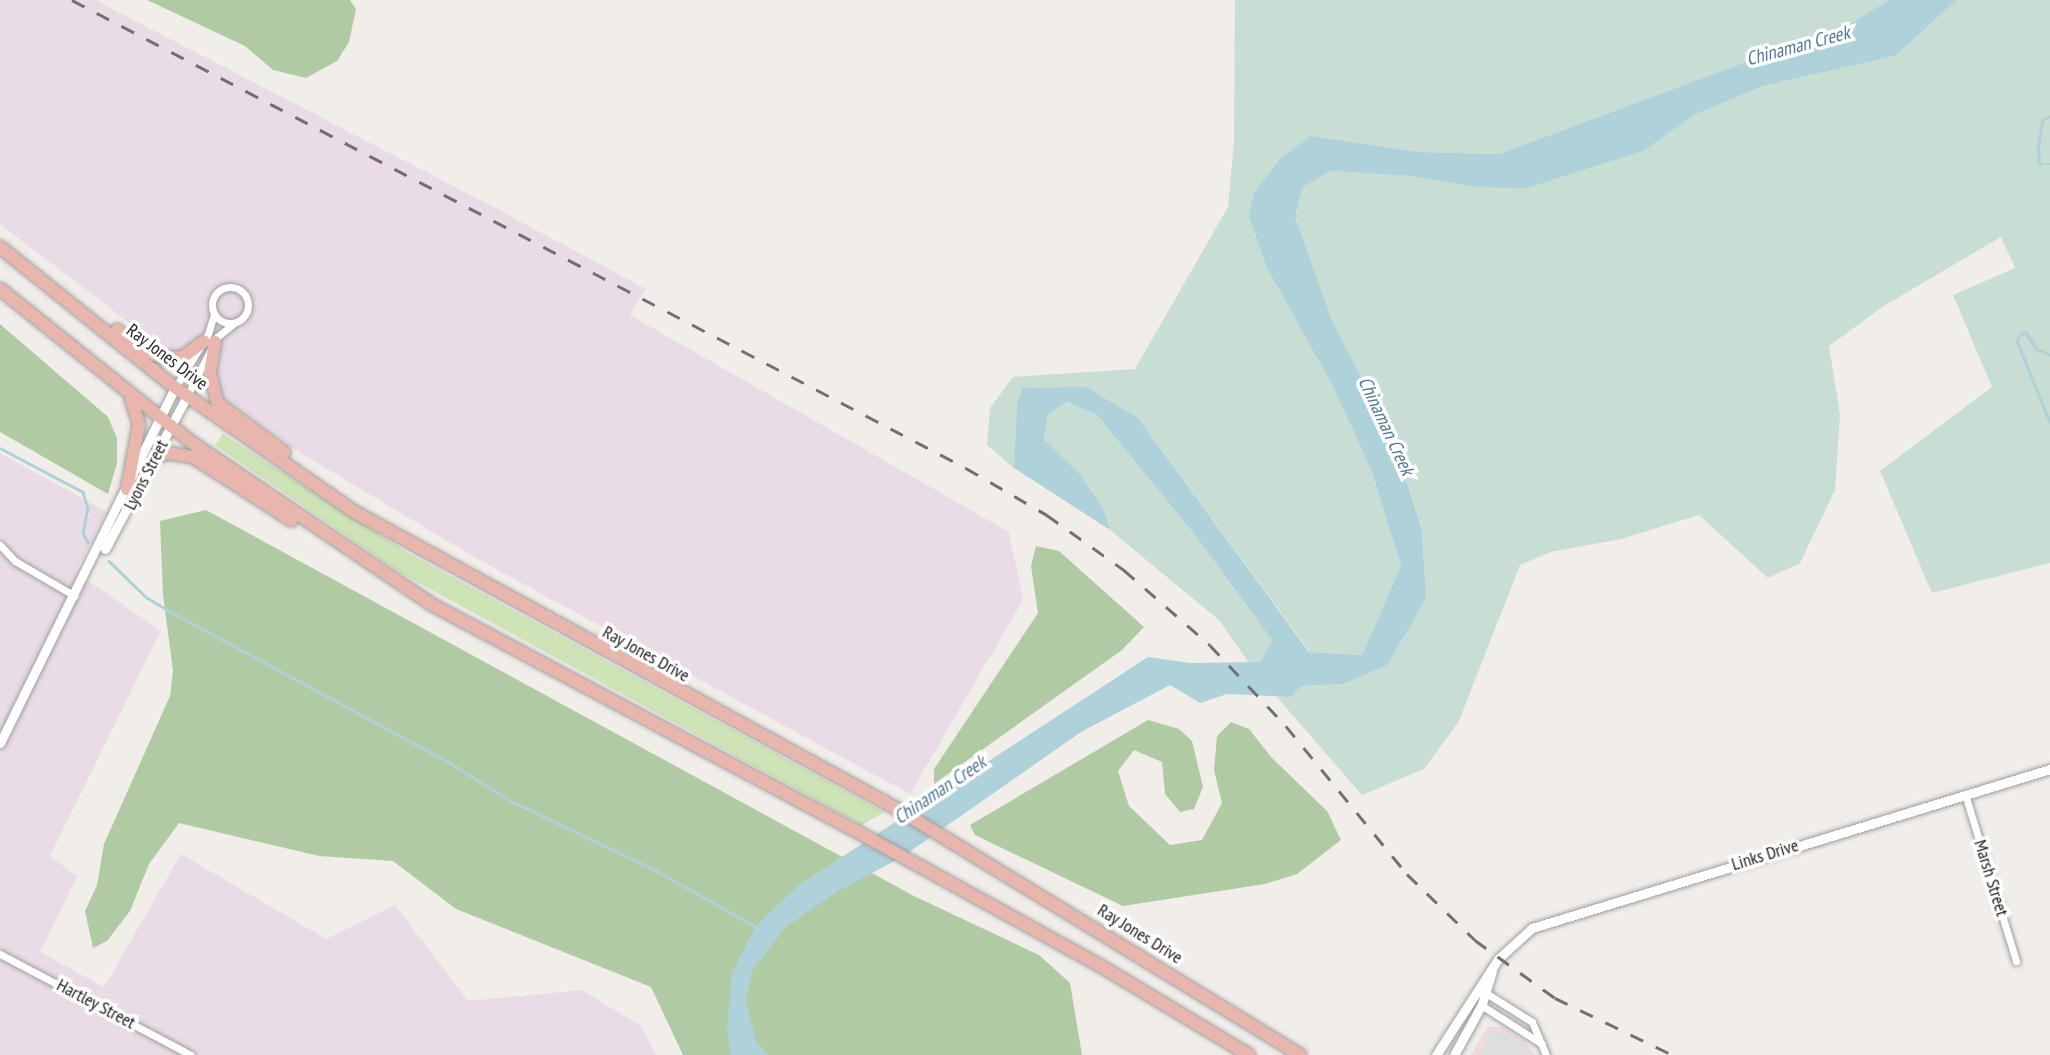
<!DOCTYPE html>
<html>
<head>
<meta charset="utf-8">
<style>
  body { margin:0 }
  #map { position:relative; width:2050px; height:1055px; overflow:hidden; background:#f1eeea; font-family:"PT Sans Narrow",sans-serif }
  div>[style] { position:absolute }
  .commercial>* { inset:0; background:#efdbdb }
  .industrial>* { inset:0; background:#e9dce7 }
  .grass>* { inset:0; background:#cee4b6 }
  .forest>* { inset:0; background:#b0cba3 }
  .wetland>* { inset:0; background:#c8ddd3 }
  .parking>* { inset:0; background:#dedede }
  .water>* { inset:0; background:#afd1d9 }
  .stream>* { height:2.5px; margin:-1.25px; padding:0 1.25px; transform-origin:1.25px; border-radius:1.25px; background:#afd1d9 }
  .roads { filter:drop-shadow(0 0 2px #9f9f9f) drop-shadow(0 0 2px #9f9f9f) }
  .minor>* { height:7px; margin:-3.5px; padding:0 3.5px; transform-origin:3.5px; border-radius:3.5px; background:#fff }
  .minor>.ring { margin:-3.5px; padding:0; box-sizing:content-box; background:none; border:7px solid #fff; border-radius:50% }
  .tertiary>* { height:9px; margin:-4.5px; padding:0 4.5px; transform-origin:4.5px; border-radius:4.5px; background:#fff }
  .trunk>* { height:12px; margin:-6px; padding:0 6px; transform-origin:6px; border-radius:6px; background:#e8b6ac }
  .rail>* { height:2.5px; margin-top:-1.25px; transform-origin:0; background:repeating-linear-gradient(90deg,#707070 0 14px,transparent 0 28px) }
  span { translate:-50% -50%; white-space:nowrap; text-align:center; line-height:1.15; -webkit-text-stroke:7px #fff; paint-order:stroke }
  .street-label { font-size:18px; color:#222 }
  .water-label { font-size:19px; color:#517898; font-style:italic }
</style>
</head>
<body>
<div id="map">
  <div class="commercial">
    <div style="clip-path:polygon(1487px 1027px,1504px 1027px,1525px 1041px,1535px 1055px,1471px 1055px)"></div>
  </div>
  <div class="industrial">
    <div style="clip-path:polygon(0 0,95px 0,482px 201px,646px 289px,630px 315px,1009px 532px,1023px 600px,910px 794px,474px 557px,294px 449px,0 224px)"></div>
    <div style="clip-path:polygon(0 453px,107px 512px,75px 572px,161px 631px,50px 856px,77px 876px,40px 952px,104px 987px,181px 854px,326px 939px,395px 905px,468px 1001px,582px 990px,642px 1027px,656px 1055px,0 1055px)"></div>
  </div>
  <div class="grass">
    <div style="clip-path:polygon(223px 434px,408px 553px,884px 812px,862px 825px,399px 572px,215px 445px)"></div>
  </div>
  <div class="forest">
    <div style="clip-path:polygon(147px 0,350px 0,356px 9px,349px 42px,337px 61px,306px 78px,273px 70px,245px 46px)"></div>
    <div style="clip-path:polygon(0 324px,108px 417px,117px 438px,117px 463px,108px 494px,0 432px)"></div>
    <div style="clip-path:polygon(206px 510px,914px 896px,1039px 955px,1070px 983px,1082px 1055px,683px 1055px,651px 987px,456px 909px,393px 861px,319px 856px,179px 823px,149px 864px,130px 911px,107px 941px,93px 948px,85px 911px,97px 885px,104px 844px,170px 696px,173px 671px,163px 595px,160px 521px)"></div>
    <div style="clip-path:polygon(1036px 546px,1059px 551px,1144px 627px,1122px 650px,934px 784px,934px 769px,1038px 613px,1031px 566px)"></div>
    <div style="clip-path:polygon(1148px 720px,1179px 729px,1192px 741px,1203px 787px,1194px 809px,1180px 812px,1165px 794px,1162px 762px,1134px 750px,1118px 771px,1129px 806px,1170px 845px,1202px 840px,1222px 803px,1214px 770px,1217px 736px,1231px 722px,1249px 729px,1272px 758px,1327px 811px,1341px 840px,1297px 874px,1265px 884px,1123px 906px,975px 835px,970px 825px)"></div>
  </div>
  <div class="wetland">
    <div style="clip-path:polygon(1235px 0,1889px 0,1827px 38px,1759px 57px,1499px 154px,1419px 152px,1311px 136px,1267px 268px,1332px 385px,1371px 469px,1401px 566px,1362px 655px,1310px 652px,1138px 418px,1086px 387px,1017px 404px,1014px 468px,987px 445px,990px 408px,1013px 377px,1135px 369px,1228px 207px,1234px 141px)"></div>
    <div style="clip-path:polygon(1957px 0,2050px 0,2050px 563px,1932px 593px,1880px 471px,1992px 387px,1953px 295px,2015px 268px,2001px 237px,1885px 305px,1829px 346px,1840px 415px,1835px 490px,1800px 563px,1768px 578px,1699px 515px,1621px 539px,1551px 552px,1520px 565px,1459px 721px,1424px 769px,1362px 795px,1276px 696px,1291px 697px,1301px 686px,1343px 684px,1426px 598px,1422px 529px,1392px 435px,1334px 325px,1295px 217px,1303px 187px,1331px 171px,1411px 176px,1475px 187px,1645px 150px,1694px 115px,1763px 86px,1895px 56px)"></div>
    <div style="clip-path:polygon(1069px 402px,1097px 415px,1195px 535px,1272px 640px,1260px 662px,1249px 663px,1219px 620px,1110px 530px,1103px 508px,1078px 472px,1044px 440px,1048px 414px)"></div>
  </div>
  <div class="parking">
    <div style="clip-path:polygon(1500px 1030px,1527px 1045px,1524px 1050px,1530px 1049px,1532px 1055px,1478px 1055px,1491px 1031px,1497px 1035px)"></div>
  </div>
  <div class="water">
    <div style="clip-path:polygon(1889px 0,1957px 0,1895px 56px,1763px 86px,1694px 115px,1645px 150px,1527px 188px,1475px 187px,1411px 176px,1331px 171px,1303px 187px,1295px 217px,1334px 325px,1392px 435px,1422px 530px,1426px 598px,1387px 665px,1343px 684px,1301px 686px,1291px 697px,1227px 694px,1200px 703px,1170px 685px,1081px 732px,902px 857px,840px 890px,786px 927px,753px 969px,746px 1000px,756px 1041px,769px 1055px,730px 1055px,727px 1027px,732px 973px,755px 927px,799px 885px,1148px 657px,1190px 663px,1260px 662px,1272px 640px,1195px 535px,1097px 415px,1068px 402px,1048px 414px,1044px 440px,1078px 472px,1103px 508px,1110px 530px,1014px 468px,1017px 403px,1023px 388px,1086px 387px,1138px 418px,1309px 652px,1362px 655px,1401px 566px,1371px 469px,1332px 385px,1267px 268px,1249px 216px,1254px 192px,1282px 157px,1311px 136px,1419px 152px,1499px 154px,1759px 57px,1827px 38px)"></div>
  </div>
  <div class="stream">
    <div style="left:2050px;top:117px;width:8px;rotate:157deg"></div>
    <div style="left:2043px;top:120px;width:28px;rotate:100deg"></div>
    <div style="left:2038px;top:148px;width:16px;rotate:83deg"></div>
    <div style="left:2040px;top:164px;width:10px"></div>
    <div style="left:2050px;top:355px;width:15px;rotate:-157deg"></div>
    <div style="left:2036px;top:349px;width:19px;rotate:-122deg"></div>
    <div style="left:2026px;top:333px;width:6px;rotate:162deg"></div>
    <div style="left:2020px;top:335px;width:7px;rotate:117deg"></div>
    <div style="left:2017px;top:341px;width:87px;rotate:67.8deg"></div>
    <div style="left:0;top:448px;width:94px;rotate:27.9deg"></div>
    <div style="left:83px;top:492px;width:17px;rotate:73deg"></div>
    <div style="left:88px;top:508px;width:25px;rotate:101deg"></div>
    <div style="left:83px;top:533px;width:11px;rotate:63deg"></div>
    <div style="left:109px;top:561px;width:52px;rotate:44.2deg"></div>
    <div style="left:146px;top:597px;width:31px;rotate:31deg"></div>
    <div style="left:173px;top:613px;width:311px;rotate:28.4deg"></div>
    <div style="left:447px;top:761px;width:75px;rotate:32deg"></div>
    <div style="left:511px;top:801px;width:162px;rotate:25.6deg"></div>
    <div style="left:657px;top:871px;width:116px;rotate:29.4deg"></div>
  </div>
  <div class="roads">
    <div class="minor">
      <div class="ring" style="left:212px;top:287px;width:29px;height:29px"></div>
      <div style="left:175px;top:388px;width:63px;rotate:-58.6deg"></div>
      <div style="left:208px;top:334px;width:21px;rotate:-73deg"></div>
      <div style="left:187px;top:396px;width:66px;rotate:-63deg"></div>
      <div style="left:217px;top:337px;width:21px;rotate:-39deg"></div>
      <div style="left:0;top:545px;width:22px;rotate:47deg"></div>
      <div style="left:15px;top:561px;width:69px;rotate:30.3deg"></div>
      <div style="left:1965px;top:794px;width:175px;rotate:73deg"></div>
      <div style="left:0;top:954px;width:216px;rotate:27.9deg"></div>
      <div style="left:1486px;top:993px;width:54px;rotate:32.2deg"></div>
      <div style="left:1532px;top:1022px;width:36px;rotate:67deg"></div>
      <div style="left:1481px;top:1005px;width:72px;rotate:32.6deg"></div>
    </div>
    <div class="tertiary">
      <div style="left:105px;top:549px;width:174px;rotate:-61.8deg"></div>
      <div style="left:0;top:743px;width:396px;rotate:-63.8deg"></div>
      <div style="left:1436px;top:1055px;width:114px;rotate:-57.1deg"></div>
      <div style="left:1498px;top:959px;width:46px;rotate:-42.4deg"></div>
      <div style="left:1532px;top:928px;width:542px;rotate:-17.06deg"></div>
      <div style="left:1454px;top:1055px;width:58px;rotate:-61.2deg"></div>
      <div style="left:1482px;top:1004px;width:34px;rotate:-73deg"></div>
    </div>
    <div class="trunk">
      <div style="left:0;top:247px;width:217px;rotate:38.8deg"></div>
      <div style="left:169px;top:383px;width:224px;rotate:34.8deg"></div>
      <div style="left:353px;top:511px;width:623px;rotate:28.71deg"></div>
      <div style="left:899px;top:810px;width:470px;rotate:31.4deg"></div>
      <div style="left:0;top:289px;width:245px;rotate:38.7deg"></div>
      <div style="left:191px;top:442px;width:290px;rotate:34deg"></div>
      <div style="left:431px;top:604px;width:482px;rotate:28.1deg"></div>
      <div style="left:856px;top:831px;width:277px;rotate:28.9deg"></div>
      <div style="left:1099px;top:965px;width:175px;rotate:31deg"></div>
      <div style="left:117px;top:330px;width:34px;rotate:38deg"></div>
      <div style="left:144px;top:351px;width:21px;rotate:19deg"></div>
      <div style="left:164px;top:358px;width:19px;rotate:-3deg"></div>
      <div style="left:183px;top:357px;width:26px;rotate:-37deg"></div>
      <div style="left:215px;top:342px;width:31px;rotate:99deg"></div>
      <div style="left:210px;top:373px;width:30px;rotate:76deg"></div>
      <div style="left:217px;top:402px;width:84px;rotate:36.7deg"></div>
      <div style="left:156px;top:457px;width:13px;rotate:-18deg"></div>
      <div style="left:168px;top:453px;width:25px;rotate:9deg"></div>
      <div style="left:193px;top:457px;width:117px;rotate:32.7deg"></div>
      <div style="left:127px;top:489px;width:66px;rotate:-79.5deg"></div>
      <div style="left:139px;top:424px;width:26px;rotate:-108deg"></div>
    </div>
  </div>
  <div class="rail">
    <div style="left:72px;top:0;width:1009px;rotate:27.63deg"></div>
    <div style="left:966px;top:468px;width:94px;rotate:30.1deg"></div>
    <div style="left:1047px;top:515px;width:95px;rotate:35.5deg"></div>
    <div style="left:1124px;top:570px;width:114px;rotate:41.1deg"></div>
    <div style="left:1210px;top:645px;width:111px;rotate:46.8deg"></div>
    <div style="left:1286px;top:726px;width:191px;rotate:50.7deg"></div>
    <div style="left:1407px;top:874px;width:95px;rotate:44.1deg"></div>
    <div style="left:1475px;top:940px;width:99px;rotate:35.9deg"></div>
    <div style="left:1555px;top:998px;width:131px;rotate:25.8deg"></div>
  </div>
  <div class="street-label">
    <span style="left:167px;top:357px;rotate:37deg">Ray Jones Drive</span>
    <span style="left:146px;top:475px;rotate:-63deg">Lyons Street</span>
    <span style="left:646px;top:654px;rotate:29deg">Ray Jones Drive</span>
    <span style="left:1765px;top:855px;rotate:-17deg">Links Drive</span>
    <span style="left:1991px;top:878px;rotate:73deg">Marsh Street</span>
    <span style="left:1140px;top:934px;rotate:32deg">Ray Jones Drive</span>
    <span style="left:96px;top:1004px;rotate:28deg">Hartley Street</span>
  </div>
  <div class="water-label">
    <span style="left:1798px;top:46px;rotate:-15deg">Chinaman Creek</span>
    <span style="left:1386px;top:426px;rotate:65deg">Chinaman Creek</span>
    <span style="left:940px;top:790px;rotate:-34deg">Chinaman Creek</span>
  </div>
</div>
</body>
</html>
